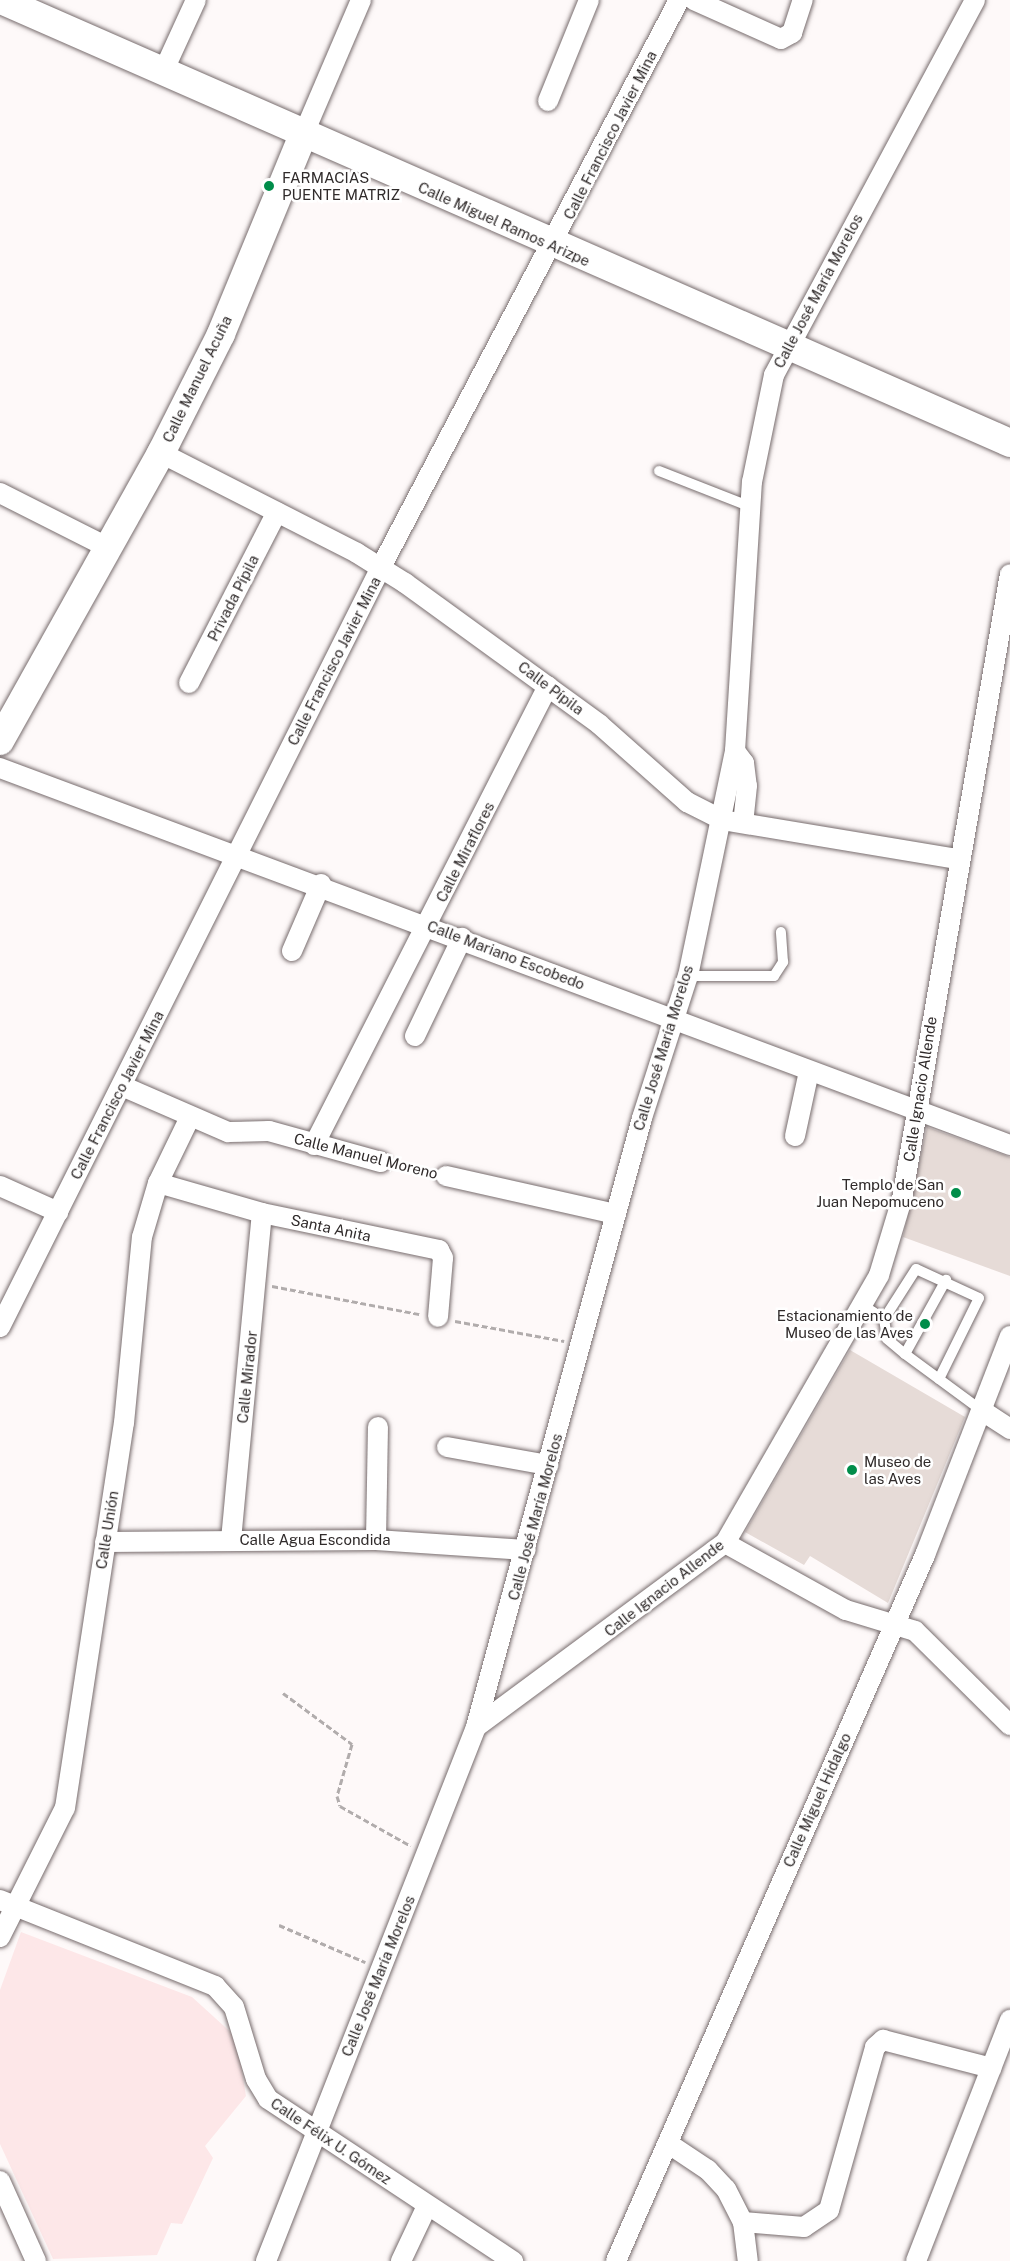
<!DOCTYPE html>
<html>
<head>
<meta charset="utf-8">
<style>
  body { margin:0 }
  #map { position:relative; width:1010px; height:2261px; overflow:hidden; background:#fef9f9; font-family:"Public Sans",sans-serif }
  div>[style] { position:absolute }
  .built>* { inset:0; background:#fde7e8 }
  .building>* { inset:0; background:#e6dbd7 }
  .path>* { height:3px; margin-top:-1.5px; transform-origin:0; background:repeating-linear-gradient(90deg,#b1acac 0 6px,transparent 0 9px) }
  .roads { filter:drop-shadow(0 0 2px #776c6d) drop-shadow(0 0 2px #776c6d) }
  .lane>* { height:10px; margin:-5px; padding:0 5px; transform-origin:5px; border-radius:5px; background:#fff }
  .street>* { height:20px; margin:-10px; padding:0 10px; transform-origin:10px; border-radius:10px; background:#fff }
  .secondary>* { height:28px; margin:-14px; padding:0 14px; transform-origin:14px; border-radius:14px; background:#fff }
  .dots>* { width:16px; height:16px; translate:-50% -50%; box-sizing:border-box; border:3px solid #fff; border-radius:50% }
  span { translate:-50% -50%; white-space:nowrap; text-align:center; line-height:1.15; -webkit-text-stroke:5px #fff; paint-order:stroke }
  .street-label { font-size:15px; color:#302b2b }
  .poi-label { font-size:15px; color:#302b2b }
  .left { translate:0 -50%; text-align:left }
  .right { translate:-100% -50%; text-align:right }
</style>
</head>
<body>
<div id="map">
  <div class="built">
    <div style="clip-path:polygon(21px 1932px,192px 1997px,236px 2037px,246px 2096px,205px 2146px,213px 2158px,182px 2224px,171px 2223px,157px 2255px,53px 2259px,0 2144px,0 1990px)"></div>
  </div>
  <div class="building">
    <div style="clip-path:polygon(927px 1127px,1010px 1157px,1010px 1276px,903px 1237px)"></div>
    <div style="clip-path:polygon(850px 1350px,965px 1417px,888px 1603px,810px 1556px,804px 1565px,745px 1532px)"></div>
  </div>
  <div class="path">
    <div style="left:397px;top:1166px;width:33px;rotate:12deg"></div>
    <div style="left:272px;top:1286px;width:150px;rotate:10.8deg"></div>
    <div style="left:455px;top:1321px;width:111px;rotate:10.4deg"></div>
    <div style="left:283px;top:1693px;width:86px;rotate:36.5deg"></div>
    <div style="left:352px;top:1744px;width:54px;rotate:106.1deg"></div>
    <div style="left:337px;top:1796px;width:10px;rotate:73deg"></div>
    <div style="left:340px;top:1806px;width:81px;rotate:29.4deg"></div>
    <div style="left:279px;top:1925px;width:94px;rotate:23.3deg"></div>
  </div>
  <div class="roads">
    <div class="lane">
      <div style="left:659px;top:471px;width:99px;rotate:21.4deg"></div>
      <div style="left:688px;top:976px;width:86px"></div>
      <div style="left:774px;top:976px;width:17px;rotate:-57deg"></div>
      <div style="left:783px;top:962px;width:30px;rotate:-94deg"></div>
      <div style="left:862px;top:1305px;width:26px;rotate:32deg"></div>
      <div style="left:905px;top:1354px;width:85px;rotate:-61deg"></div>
      <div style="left:939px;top:1379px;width:90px;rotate:-63.7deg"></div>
      <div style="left:979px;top:1298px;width:69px;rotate:-155.3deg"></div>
      <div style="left:916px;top:1269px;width:59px;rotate:122.6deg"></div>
      <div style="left:884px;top:1319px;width:20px;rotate:81deg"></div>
      <div style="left:887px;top:1339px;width:23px;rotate:40deg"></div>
      <div style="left:905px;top:1354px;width:94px;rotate:36.4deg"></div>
    </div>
    <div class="street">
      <div style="left:694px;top:0;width:95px;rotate:24.1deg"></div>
      <div style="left:781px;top:39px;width:13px;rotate:-29deg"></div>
      <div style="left:792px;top:33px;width:35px;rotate:-72deg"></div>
      <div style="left:163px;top:72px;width:79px;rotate:-65.4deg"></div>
      <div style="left:548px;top:101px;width:109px;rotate:-67.9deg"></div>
      <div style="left:304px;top:133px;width:145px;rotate:-66.8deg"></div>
      <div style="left:161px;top:453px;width:220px;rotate:27deg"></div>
      <div style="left:357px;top:553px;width:57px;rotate:32deg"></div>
      <div style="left:405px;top:583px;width:240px;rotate:36deg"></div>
      <div style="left:599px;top:724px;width:118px;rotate:41.6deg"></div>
      <div style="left:687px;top:802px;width:39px;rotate:27deg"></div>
      <div style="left:722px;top:820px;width:239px;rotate:9.4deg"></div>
      <div style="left:0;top:493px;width:122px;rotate:26.8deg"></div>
      <div style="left:189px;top:683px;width:192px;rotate:-62.8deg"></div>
      <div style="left:735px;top:751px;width:15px;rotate:53deg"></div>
      <div style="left:744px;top:763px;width:23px;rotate:83deg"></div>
      <div style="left:747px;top:786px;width:37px;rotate:96deg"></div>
      <div style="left:0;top:768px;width:1078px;rotate:20.47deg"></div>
      <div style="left:292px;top:951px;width:73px;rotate:-66.6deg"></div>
      <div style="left:415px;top:1036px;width:109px;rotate:-64.4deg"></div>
      <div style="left:122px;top:1086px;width:116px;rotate:23.5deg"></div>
      <div style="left:228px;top:1132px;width:41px;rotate:-1.4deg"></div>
      <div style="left:269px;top:1131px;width:116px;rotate:15.5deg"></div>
      <div style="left:795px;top:1136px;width:66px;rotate:-77.8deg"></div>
      <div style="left:314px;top:1145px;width:515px;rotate:-62.99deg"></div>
      <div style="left:446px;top:1176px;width:174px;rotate:12.6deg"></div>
      <div style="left:158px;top:1183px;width:108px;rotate:16.1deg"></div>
      <div style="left:262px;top:1213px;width:181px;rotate:11.8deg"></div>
      <div style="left:439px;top:1250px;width:9px;rotate:63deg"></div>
      <div style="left:443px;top:1258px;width:59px;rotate:94.8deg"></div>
      <div style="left:0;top:1186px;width:64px;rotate:24.1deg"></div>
      <div style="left:0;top:1327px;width:850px;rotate:-63.37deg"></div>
      <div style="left:381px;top:567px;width:641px;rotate:-62.27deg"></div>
      <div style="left:981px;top:1410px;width:35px;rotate:33deg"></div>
      <div style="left:447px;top:1447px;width:103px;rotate:10.1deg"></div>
      <div style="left:231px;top:1540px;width:328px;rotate:-84.6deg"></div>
      <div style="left:376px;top:1540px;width:113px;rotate:-89deg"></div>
      <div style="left:105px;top:1542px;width:271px;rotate:-0.4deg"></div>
      <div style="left:376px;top:1540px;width:150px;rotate:3.8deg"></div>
      <div style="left:725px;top:1543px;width:138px;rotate:29deg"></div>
      <div style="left:846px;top:1610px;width:72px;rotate:16.9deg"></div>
      <div style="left:915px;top:1631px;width:134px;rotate:44.7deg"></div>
      <div style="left:476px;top:1727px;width:310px;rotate:-36.5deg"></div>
      <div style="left:725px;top:1543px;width:309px;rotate:-60.1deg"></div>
      <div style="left:879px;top:1275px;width:79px;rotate:-73.2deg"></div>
      <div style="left:902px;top:1199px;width:634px;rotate:-80.2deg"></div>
      <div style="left:0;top:1900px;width:232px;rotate:21.8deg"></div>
      <div style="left:215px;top:1986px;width:28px;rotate:48deg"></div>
      <div style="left:234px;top:2007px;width:75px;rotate:73deg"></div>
      <div style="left:256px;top:2079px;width:23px;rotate:59deg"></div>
      <div style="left:268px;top:2099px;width:294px;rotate:33.5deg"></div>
      <div style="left:0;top:1937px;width:144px;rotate:-63.3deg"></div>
      <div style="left:65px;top:1808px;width:389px;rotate:-81.3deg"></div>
      <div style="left:124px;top:1423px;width:187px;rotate:-84.5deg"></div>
      <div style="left:142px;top:1237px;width:56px;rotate:-73.5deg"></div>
      <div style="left:158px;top:1183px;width:73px;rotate:-64.1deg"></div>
      <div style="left:669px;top:2144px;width:47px;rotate:33.7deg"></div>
      <div style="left:708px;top:2170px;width:26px;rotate:47deg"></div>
      <div style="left:726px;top:2189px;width:37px;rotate:63deg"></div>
      <div style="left:743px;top:2222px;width:39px;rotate:83deg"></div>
      <div style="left:0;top:2181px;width:88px;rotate:65.8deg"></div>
      <div style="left:743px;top:2222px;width:61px;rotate:4.7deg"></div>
      <div style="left:804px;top:2227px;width:30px;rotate:-34deg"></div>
      <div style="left:829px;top:2210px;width:169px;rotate:-74.2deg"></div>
      <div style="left:875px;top:2047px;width:11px;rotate:-41deg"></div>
      <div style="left:883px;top:2040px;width:112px;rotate:14.5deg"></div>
      <div style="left:266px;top:2261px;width:574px;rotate:-68.53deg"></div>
      <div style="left:476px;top:1727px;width:631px;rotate:-74.75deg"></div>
      <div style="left:642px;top:1118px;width:149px;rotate:-72.1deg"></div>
      <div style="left:688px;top:976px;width:230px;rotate:-78.2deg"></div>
      <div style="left:735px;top:751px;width:270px;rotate:-86.4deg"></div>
      <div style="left:752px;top:482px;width:109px;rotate:-78.4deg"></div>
      <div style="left:774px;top:375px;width:425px;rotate:-61.8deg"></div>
      <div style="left:401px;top:2261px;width:61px;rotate:-64.7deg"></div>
      <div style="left:616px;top:2261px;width:771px;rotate:-66.36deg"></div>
      <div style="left:925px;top:1555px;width:235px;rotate:-68.8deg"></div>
      <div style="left:916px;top:2261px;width:259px;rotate:-68.7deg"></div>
    </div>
    <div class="secondary">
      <div style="left:1px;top:0;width:1102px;rotate:23.7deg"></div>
      <div style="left:0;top:741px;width:330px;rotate:-60.8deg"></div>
      <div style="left:161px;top:453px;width:133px;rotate:-63.2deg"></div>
      <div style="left:221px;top:334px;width:217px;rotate:-67.6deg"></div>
    </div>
  </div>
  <div class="dots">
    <div style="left:269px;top:186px;background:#018d4a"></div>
    <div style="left:956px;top:1193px;background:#018d4a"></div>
    <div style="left:925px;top:1324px;background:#018d4a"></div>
    <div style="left:852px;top:1470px;background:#018d4a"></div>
  </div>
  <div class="street-label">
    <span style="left:610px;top:135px;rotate:-63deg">Calle Francisco Javier Mina</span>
    <span style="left:504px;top:224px;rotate:24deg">Calle Miguel Ramos Arizpe</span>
    <span style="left:818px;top:291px;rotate:-62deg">Calle José María Morelos</span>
    <span style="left:197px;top:379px;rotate:-64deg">Calle Manuel Acuña</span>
    <span style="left:233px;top:598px;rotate:-63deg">Privada Pípila</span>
    <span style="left:334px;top:661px;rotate:-63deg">Calle Francisco Javier Mina</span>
    <span style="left:551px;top:688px;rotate:37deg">Calle Pípila</span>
    <span style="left:465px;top:852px;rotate:-63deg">Calle Miraflores</span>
    <span style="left:506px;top:955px;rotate:21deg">Calle Mariano Escobedo</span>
    <span style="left:663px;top:1048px;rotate:-73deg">Calle José María Morelos</span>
    <span style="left:920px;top:1089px;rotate:-81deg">Calle Ignacio Allende</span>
    <span style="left:117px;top:1095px;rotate:-63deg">Calle Francisco Javier Mina</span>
    <span style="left:366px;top:1156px;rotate:14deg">Calle Manuel Moreno</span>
    <span style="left:331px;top:1228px;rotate:12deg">Santa Anita</span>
    <span style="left:247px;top:1377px;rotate:-84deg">Calle Mirador</span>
    <span style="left:535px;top:1517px;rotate:-75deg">Calle José María Morelos</span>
    <span style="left:107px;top:1530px;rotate:-81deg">Calle Unión</span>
    <span style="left:315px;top:1540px">Calle Agua Escondida</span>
    <span style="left:664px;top:1588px;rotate:-38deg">Calle Ignacio Allende</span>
    <span style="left:817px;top:1800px;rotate:-66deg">Calle Miguel Hidalgo</span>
    <span style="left:378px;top:1976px;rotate:-68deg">Calle José María Morelos</span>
    <span style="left:331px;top:2141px;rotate:34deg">Calle Félix U. Gómez</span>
  </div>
  <div class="poi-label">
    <span class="left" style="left:282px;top:186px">FARMACIAS<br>PUENTE MATRIZ</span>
    <span class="right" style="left:944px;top:1193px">Templo de San<br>Juan Nepomuceno</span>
    <span class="right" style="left:913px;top:1324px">Estacionamiento de<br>Museo de las Aves</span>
    <span class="left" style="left:864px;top:1470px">Museo de<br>las Aves</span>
  </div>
</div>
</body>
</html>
